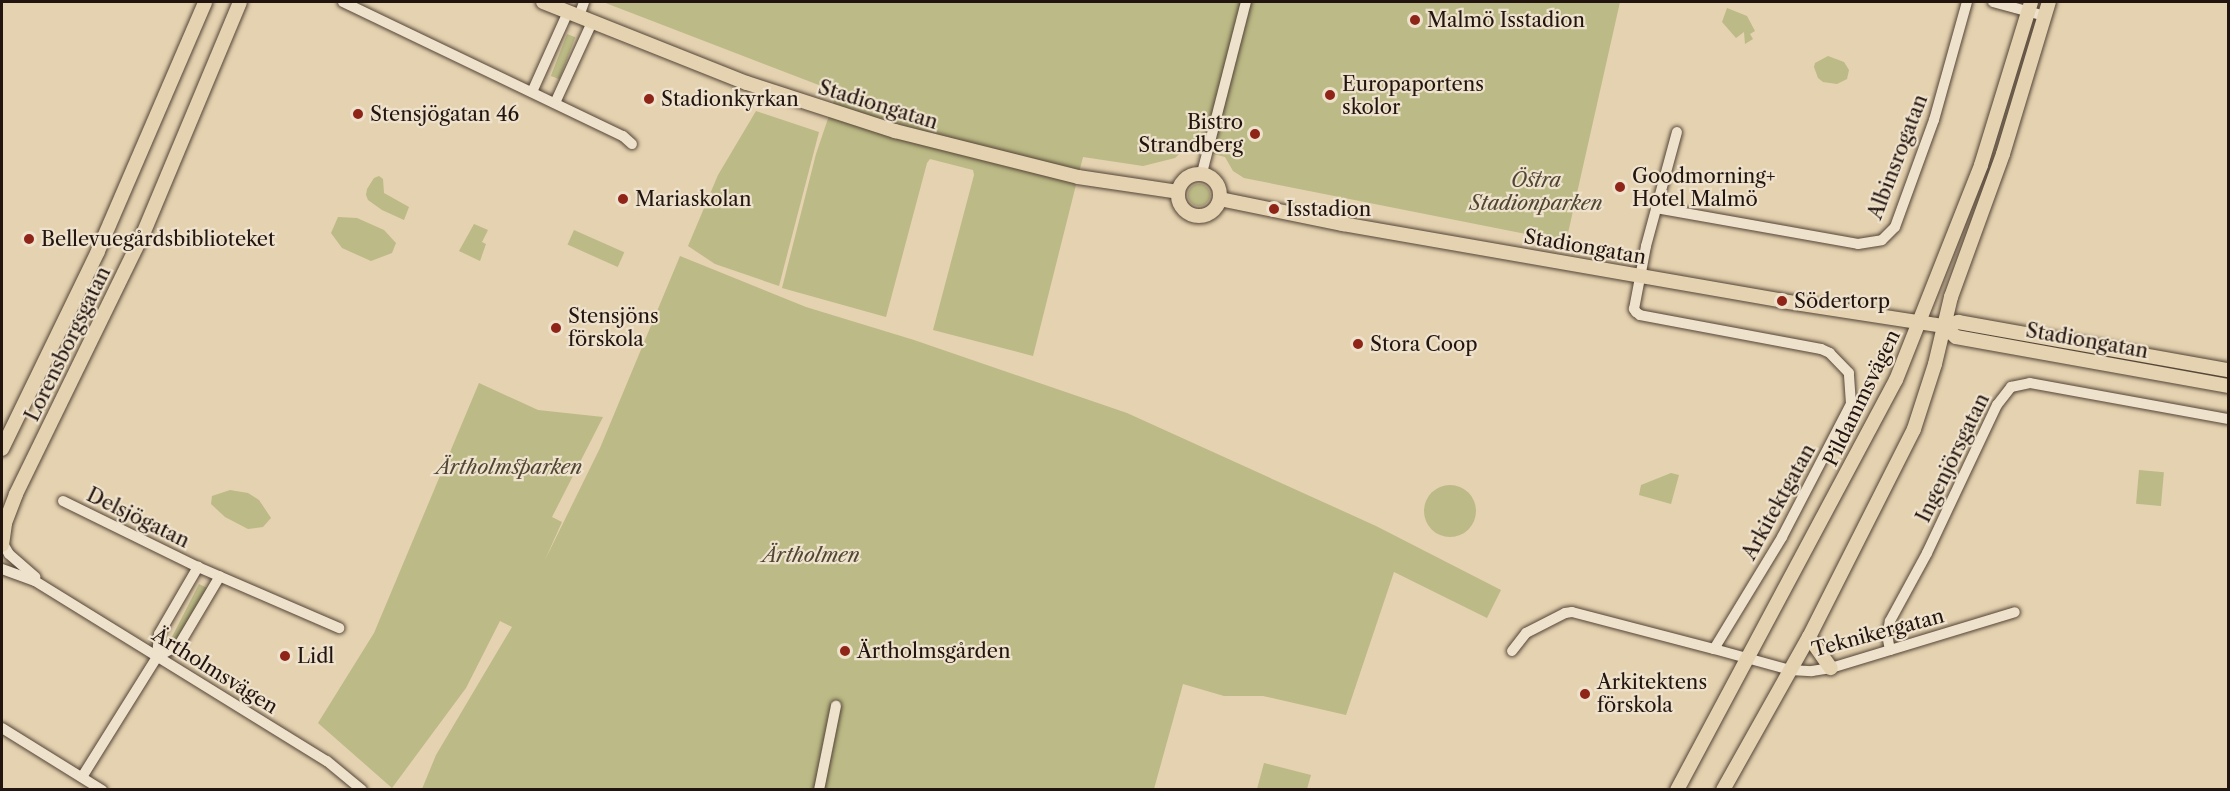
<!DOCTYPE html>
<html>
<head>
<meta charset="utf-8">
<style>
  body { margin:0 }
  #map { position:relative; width:2230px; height:791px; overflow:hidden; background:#e5d2b0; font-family:"Libre Caslon Text",serif }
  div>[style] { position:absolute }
  .green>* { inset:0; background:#bcba86; transform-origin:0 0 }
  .round { border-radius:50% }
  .roads { filter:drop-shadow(0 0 2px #534437) drop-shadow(0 0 2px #534437) }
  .minor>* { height:10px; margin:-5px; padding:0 5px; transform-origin:5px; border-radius:5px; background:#eee2cc }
  .major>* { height:14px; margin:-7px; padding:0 7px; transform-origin:7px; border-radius:7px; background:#e5d2b0 }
  .major>.ring { margin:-7px; padding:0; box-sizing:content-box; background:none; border:14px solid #e5d2b0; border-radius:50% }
  .dots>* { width:16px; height:16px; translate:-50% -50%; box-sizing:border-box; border:3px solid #eee2cc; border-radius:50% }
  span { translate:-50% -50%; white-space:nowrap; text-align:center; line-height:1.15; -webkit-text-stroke:4.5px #eee2cc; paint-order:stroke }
  .poi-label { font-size:20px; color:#22140f }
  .left { translate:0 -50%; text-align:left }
  .right { translate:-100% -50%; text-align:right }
  .street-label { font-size:20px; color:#22140f }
  .park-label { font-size:20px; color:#504633; font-style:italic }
  .frame { position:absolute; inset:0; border:3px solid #22140f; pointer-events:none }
</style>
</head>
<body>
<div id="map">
  <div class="green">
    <div style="clip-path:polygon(603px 2px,1620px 2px,1566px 242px,1244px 178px,1233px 171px,1225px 157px,1187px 147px,1175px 158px,1143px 166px,1083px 157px,1033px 356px,933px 330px,974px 175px,973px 170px,930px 159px,927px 163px,886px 317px,782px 288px,816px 154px,837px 92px)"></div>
    <div style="clip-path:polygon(1727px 8px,1747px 16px,1755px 31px,1750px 34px,1753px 39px,1745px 44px,1744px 32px,1736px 38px,1722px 22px)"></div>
    <div style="left:567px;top:34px;width:9px;height:45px;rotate:21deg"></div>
    <div style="clip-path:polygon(1828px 56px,1844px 62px,1849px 70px,1847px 79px,1837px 84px,1823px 82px,1818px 78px,1814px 67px,1815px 63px)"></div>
    <div style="clip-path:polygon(756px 111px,819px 132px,779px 286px,715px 264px,688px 246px,718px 175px)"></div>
    <div style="clip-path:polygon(379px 176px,383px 179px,384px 193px,409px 207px,404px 220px,382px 210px,368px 200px,366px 195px,367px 189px,374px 178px)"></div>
    <div class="round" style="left:1188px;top:184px;width:22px;height:22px"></div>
    <div style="clip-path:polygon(338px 217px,357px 218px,384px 230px,396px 243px,392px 253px,371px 261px,342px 248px,331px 233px)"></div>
    <div style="clip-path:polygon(474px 224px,488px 230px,482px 242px,486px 244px,480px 261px,459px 251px)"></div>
    <div style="left:574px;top:230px;width:55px;height:16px;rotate:24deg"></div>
    <div style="clip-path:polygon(680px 256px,806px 307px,914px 340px,1127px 413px,1376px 526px,1501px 590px,1487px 618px,1394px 572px,1346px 715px,1263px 696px,1224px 696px,1183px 684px,1154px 789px,422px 789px,436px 755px,512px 627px,500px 621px,466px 688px,392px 788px,318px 723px,374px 633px,479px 383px,538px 410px,603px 417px,552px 517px,562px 522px,544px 562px,600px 448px)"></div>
    <div style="left:2139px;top:470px;width:25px;height:34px;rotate:5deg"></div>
    <div style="clip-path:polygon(1671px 473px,1679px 475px,1671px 504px,1639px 495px,1641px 485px)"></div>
    <div class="round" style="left:1424px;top:485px;width:52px;height:52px"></div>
    <div style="clip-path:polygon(230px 490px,248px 493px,259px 500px,271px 518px,263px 527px,248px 529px,225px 517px,211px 504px,212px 496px)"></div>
    <div style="left:199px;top:584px;width:9px;height:60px;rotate:27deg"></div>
    <div style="clip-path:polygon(1264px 763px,1311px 775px,1307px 789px,1257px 789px)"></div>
  </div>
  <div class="roads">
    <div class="minor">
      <div style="left:343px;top:2px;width:310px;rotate:25.6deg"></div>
      <div style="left:623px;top:136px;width:12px;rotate:42deg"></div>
      <div style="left:1993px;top:2px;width:54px;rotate:15.1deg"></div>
      <div style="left:579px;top:16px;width:15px;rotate:-70deg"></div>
      <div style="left:532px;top:92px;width:88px;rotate:-65.8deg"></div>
      <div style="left:555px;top:103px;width:89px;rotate:-65.4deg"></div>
      <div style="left:1202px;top:173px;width:177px;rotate:-75.6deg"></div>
      <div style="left:1656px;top:208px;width:205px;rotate:10.1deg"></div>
      <div style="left:1858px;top:244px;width:24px;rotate:-9deg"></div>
      <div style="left:1882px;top:240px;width:18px;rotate:-45deg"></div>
      <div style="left:1895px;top:227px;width:114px;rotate:-70deg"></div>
      <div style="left:1934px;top:120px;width:123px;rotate:-74.4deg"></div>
      <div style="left:63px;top:501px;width:150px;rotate:26.1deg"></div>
      <div style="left:198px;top:567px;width:154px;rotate:23.4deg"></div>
      <div style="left:2px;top:542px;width:14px;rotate:60deg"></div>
      <div style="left:9px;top:554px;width:35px;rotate:41deg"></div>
      <div style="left:2px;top:569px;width:35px;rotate:20deg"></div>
      <div style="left:35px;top:581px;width:343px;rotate:31.7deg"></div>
      <div style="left:327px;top:761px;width:45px;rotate:39.6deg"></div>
      <div style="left:1714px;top:649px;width:79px;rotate:15.4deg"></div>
      <div style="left:1790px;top:670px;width:22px;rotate:3deg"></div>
      <div style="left:1812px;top:671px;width:19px;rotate:-9deg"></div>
      <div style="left:1831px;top:668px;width:192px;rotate:-16.9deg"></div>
      <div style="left:1890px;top:650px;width:15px;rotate:-101deg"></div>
      <div style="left:1887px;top:635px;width:14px;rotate:-78deg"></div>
      <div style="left:1890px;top:621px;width:77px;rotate:-61.4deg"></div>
      <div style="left:1927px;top:553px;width:164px;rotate:-64.7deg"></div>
      <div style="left:1997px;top:405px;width:23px;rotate:-52deg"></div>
      <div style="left:2011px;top:387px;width:19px;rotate:-12deg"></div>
      <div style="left:2030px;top:383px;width:201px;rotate:10.3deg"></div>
      <div style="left:1512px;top:651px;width:23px;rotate:-52deg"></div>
      <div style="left:1526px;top:633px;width:44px;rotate:-27.1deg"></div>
      <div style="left:1565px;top:613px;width:7px;rotate:-8deg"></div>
      <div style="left:1572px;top:612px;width:147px;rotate:14.6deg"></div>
      <div style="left:1714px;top:649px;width:131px;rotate:-58.7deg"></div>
      <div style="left:1782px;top:537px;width:150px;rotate:-62.6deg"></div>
      <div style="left:1851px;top:404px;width:31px;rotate:-94deg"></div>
      <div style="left:1849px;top:373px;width:28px;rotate:-134deg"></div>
      <div style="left:1830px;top:353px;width:10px;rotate:-156deg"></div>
      <div style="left:1821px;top:349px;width:184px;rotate:-169.4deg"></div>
      <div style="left:1640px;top:315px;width:5px;rotate:-143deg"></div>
      <div style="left:1636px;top:312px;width:4px;rotate:-124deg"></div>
      <div style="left:1634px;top:309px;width:64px;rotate:-79.2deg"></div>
      <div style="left:1646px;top:246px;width:118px;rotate:-74.8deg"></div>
      <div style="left:157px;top:657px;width:25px;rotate:-29deg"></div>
      <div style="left:179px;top:645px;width:80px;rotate:-59.3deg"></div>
      <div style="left:2px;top:728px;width:118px;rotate:31.8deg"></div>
      <div style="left:82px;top:777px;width:142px;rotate:-58deg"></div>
      <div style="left:157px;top:657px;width:23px;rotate:-85deg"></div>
      <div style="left:159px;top:634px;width:78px;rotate:-59.8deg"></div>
      <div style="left:819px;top:790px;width:86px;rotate:-78.6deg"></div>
    </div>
    <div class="major">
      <div style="left:543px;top:2px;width:219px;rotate:21.7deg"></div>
      <div style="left:747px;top:83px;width:156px;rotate:18deg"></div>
      <div style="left:895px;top:131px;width:189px;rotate:14.1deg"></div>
      <div style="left:1078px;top:177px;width:101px;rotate:8.5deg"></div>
      <div class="ring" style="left:1178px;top:174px;width:28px;height:28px"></div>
      <div style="left:1220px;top:199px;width:126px;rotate:11.5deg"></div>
      <div style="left:1343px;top:224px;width:446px;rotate:9.9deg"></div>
      <div style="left:1782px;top:301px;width:164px;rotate:8.8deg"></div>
      <div style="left:1944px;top:326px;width:15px;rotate:-16deg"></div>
      <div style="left:1958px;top:322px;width:274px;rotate:10.1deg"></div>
      <div style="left:1944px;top:326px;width:16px;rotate:43deg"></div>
      <div style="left:1956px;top:337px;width:276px;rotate:10.2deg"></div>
      <div style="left:2px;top:449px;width:220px;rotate:-64.1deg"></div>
      <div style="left:98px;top:251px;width:271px;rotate:-66.7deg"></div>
      <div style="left:2px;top:545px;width:22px;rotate:-82deg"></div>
      <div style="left:5px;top:523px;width:31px;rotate:-69deg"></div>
      <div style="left:16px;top:494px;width:289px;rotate:-64deg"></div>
      <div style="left:143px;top:234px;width:251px;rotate:-67.3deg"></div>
      <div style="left:1809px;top:637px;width:38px;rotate:55deg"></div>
      <div style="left:1677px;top:790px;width:465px;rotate:-61.9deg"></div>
      <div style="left:1896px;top:380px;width:231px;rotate:-68.4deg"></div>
      <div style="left:1981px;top:165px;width:170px;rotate:-72.9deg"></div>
      <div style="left:1723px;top:790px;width:176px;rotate:-60.7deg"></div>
      <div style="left:1809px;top:637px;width:233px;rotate:-63.2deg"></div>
      <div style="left:1914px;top:429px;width:68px;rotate:-72.1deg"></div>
      <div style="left:1935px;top:364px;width:69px;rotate:-76.6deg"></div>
      <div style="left:1951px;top:297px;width:152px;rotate:-70deg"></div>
      <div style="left:2003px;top:154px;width:159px;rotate:-73.2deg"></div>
    </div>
  </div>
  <div class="dots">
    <div style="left:1415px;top:20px;background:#8f2418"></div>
    <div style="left:1330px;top:95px;background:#8f2418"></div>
    <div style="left:649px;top:99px;background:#8f2418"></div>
    <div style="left:358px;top:114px;background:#8f2418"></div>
    <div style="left:1255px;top:134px;background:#8f2418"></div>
    <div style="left:1620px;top:187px;background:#8f2418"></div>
    <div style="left:623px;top:199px;background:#8f2418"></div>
    <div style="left:1274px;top:209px;background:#8f2418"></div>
    <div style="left:29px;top:239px;background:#8f2418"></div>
    <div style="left:1782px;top:301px;background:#8f2418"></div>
    <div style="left:556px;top:328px;background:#8f2418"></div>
    <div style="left:1358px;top:344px;background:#8f2418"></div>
    <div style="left:845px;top:651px;background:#8f2418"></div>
    <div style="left:285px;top:656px;background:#8f2418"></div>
    <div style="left:1585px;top:694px;background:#8f2418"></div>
  </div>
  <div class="poi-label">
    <span class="left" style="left:1427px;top:20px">Malmö Isstadion</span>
    <span class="left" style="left:1342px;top:96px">Europaportens<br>skolor</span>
    <span class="left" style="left:661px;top:99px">Stadionkyrkan</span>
    <span class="left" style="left:370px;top:114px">Stensjögatan 46</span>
    <span class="right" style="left:1243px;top:134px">Bistro<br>Strandberg</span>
    <span class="left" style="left:1632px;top:188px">Goodmorning+<br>Hotel Malmö</span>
    <span class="left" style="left:635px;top:199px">Mariaskolan</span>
    <span class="left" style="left:1286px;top:209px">Isstadion</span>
    <span class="left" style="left:41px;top:239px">Bellevuegårdsbiblioteket</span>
    <span class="left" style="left:1794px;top:301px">Södertorp</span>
    <span class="left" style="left:568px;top:328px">Stensjöns<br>förskola</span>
    <span class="left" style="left:1370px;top:344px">Stora Coop</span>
    <span class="left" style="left:857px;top:651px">Ärtholmsgården</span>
    <span class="left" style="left:297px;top:656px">Lidl</span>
    <span class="left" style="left:1597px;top:694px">Arkitektens<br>förskola</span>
  </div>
  <div class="street-label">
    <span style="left:878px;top:105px;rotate:17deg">Stadiongatan</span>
    <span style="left:1898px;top:157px;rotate:-69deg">Albinsrogatan</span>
    <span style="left:1585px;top:247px;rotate:10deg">Stadiongatan</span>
    <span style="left:2087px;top:341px;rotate:10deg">Stadiongatan</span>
    <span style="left:68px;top:344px;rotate:-64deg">Lorensborgsgatan</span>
    <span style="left:1862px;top:398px;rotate:-64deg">Pildammsvägen</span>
    <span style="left:1953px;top:458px;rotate:-64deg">Ingenjörsgatan</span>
    <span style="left:1779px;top:502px;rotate:-61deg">Arkitektgatan</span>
    <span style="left:138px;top:518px;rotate:26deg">Delsjögatan</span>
    <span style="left:1878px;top:633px;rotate:-15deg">Teknikergatan</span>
    <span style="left:215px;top:671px;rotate:32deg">Ärtholmsvägen</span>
  </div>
  <div class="park-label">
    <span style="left:1536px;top:192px">Östra<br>Stadionparken</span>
    <span style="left:509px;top:467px">Ärtholmsparken</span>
    <span style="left:811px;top:555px">Ärtholmen</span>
  </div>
  <div class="frame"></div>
</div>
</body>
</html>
